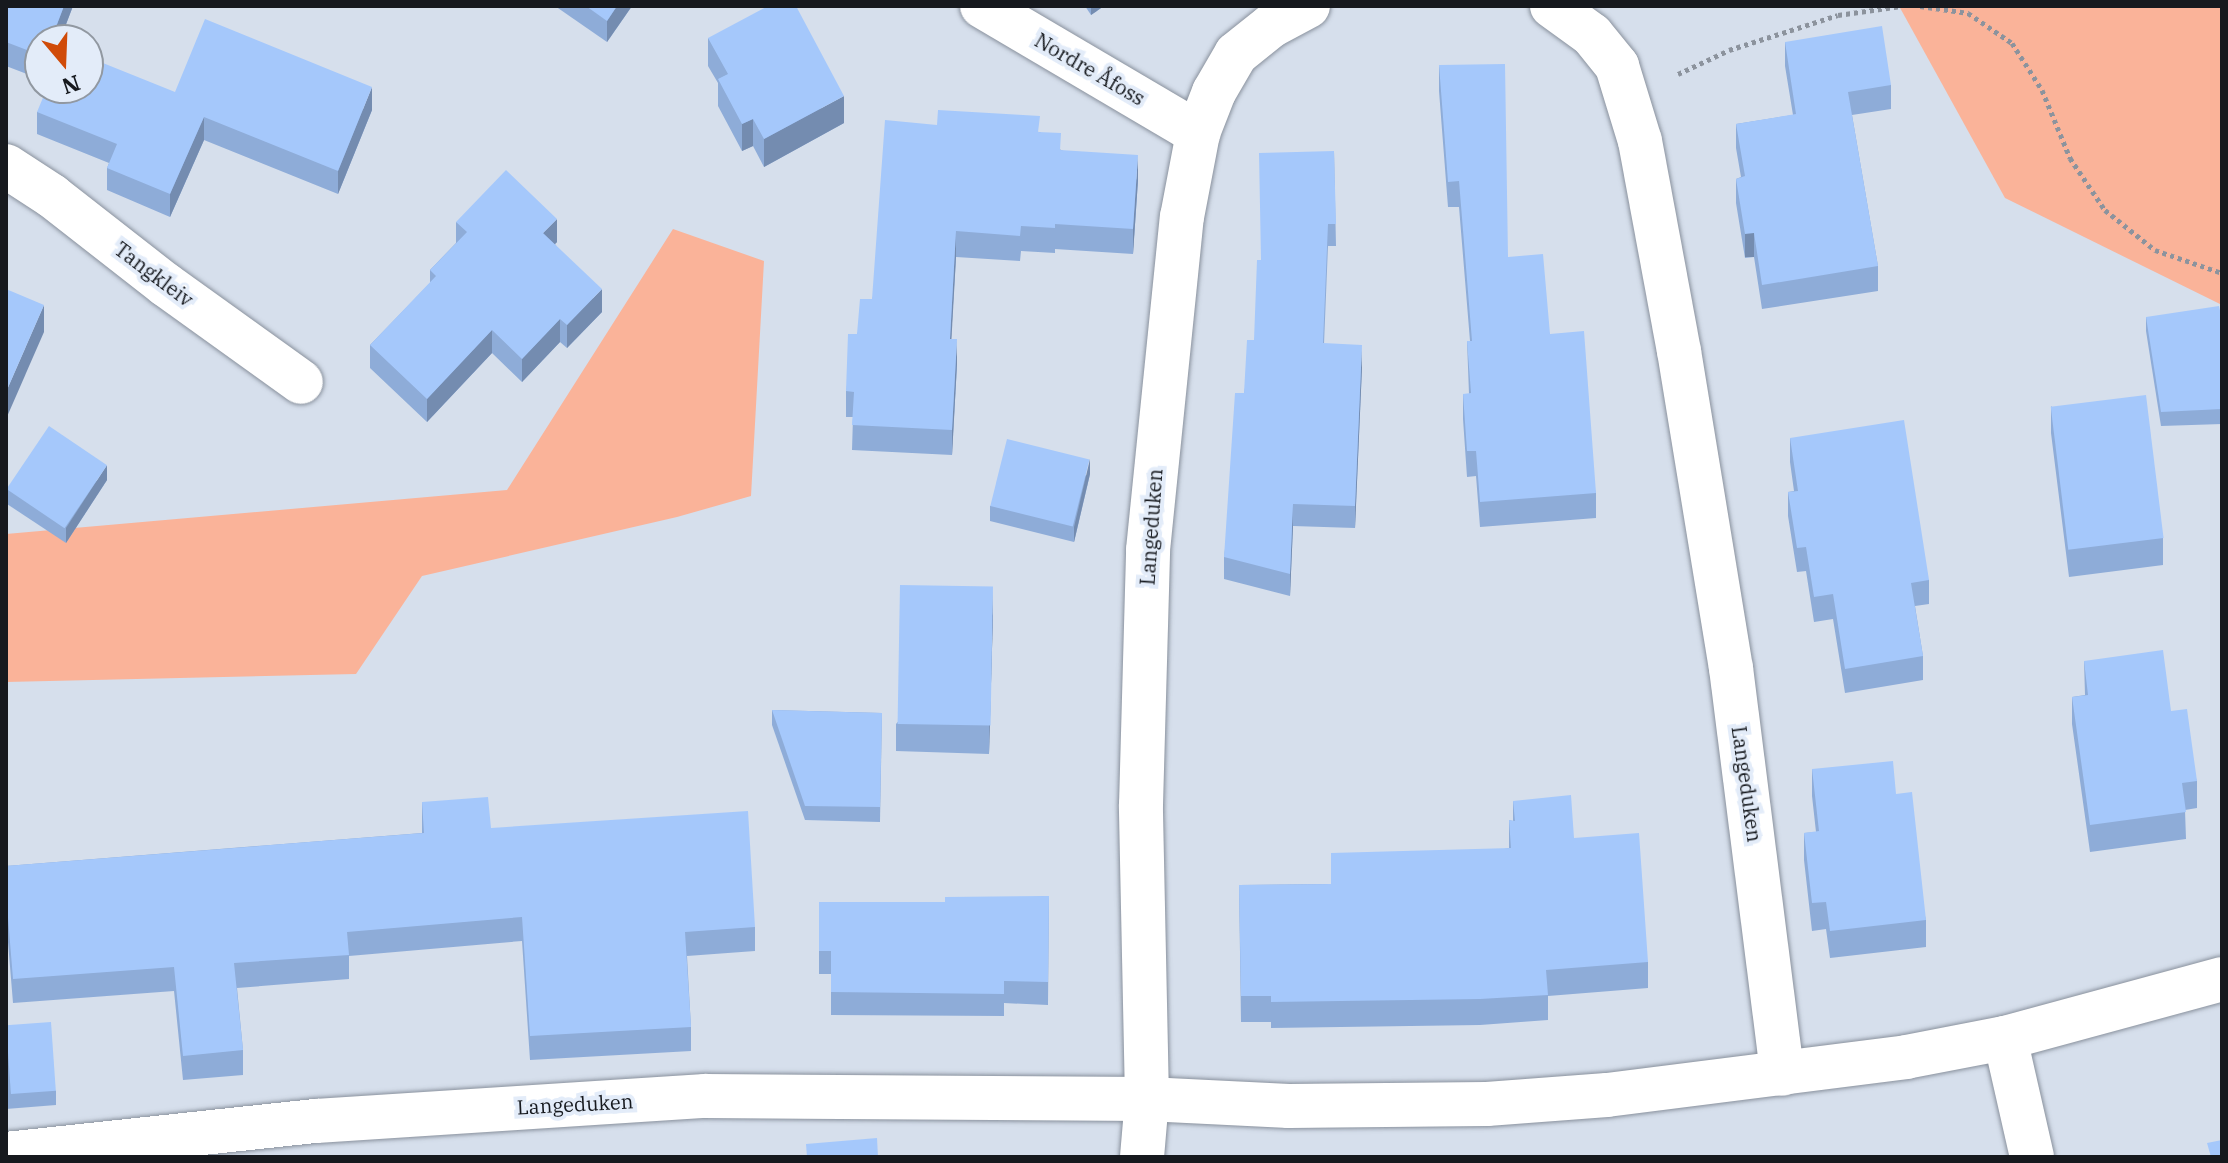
<!DOCTYPE html>
<html>
<head>
<meta charset="utf-8">
<style>
  body { margin:0 }
  #map { position:relative; width:2228px; height:1163px; overflow:hidden; background:#d6dfec; font-family:"IBM Plex Serif",serif }
  div>[style] { position:absolute }
  .green>* { inset:0; background:#fab399 }
  .path>* { height:5px; margin-top:-2.5px; transform-origin:0; background:repeating-linear-gradient(90deg,#8c939d 0 4px,transparent 0 8px) }
  .roads { filter:drop-shadow(0 0 2px #89919d) drop-shadow(0 0 2px #89919d) }
  .minor>* { height:44px; margin:-22px; padding:0 22px; transform-origin:22px; border-radius:22px; background:#fff }
  .wall>* { inset:0; background:#8eacd8 }
  .shaded-wall>* { inset:0; background:#748cb0; transform-origin:0 0 }
  .building>* { inset:0; background:#a5c8fb; transform-origin:0 0 }
  span { translate:-50% -50%; white-space:nowrap; text-align:center; line-height:1.15; -webkit-text-stroke:8px #e3ecf9; paint-order:stroke }
  .street-label { font-size:20px; color:#16191e }
  .frame { position:absolute; inset:0; border:8px solid #16191e; pointer-events:none }
  .north { position:absolute; left:24px; top:24px; width:80px; height:80px; box-sizing:border-box; background:#e3ecf9; border:2px solid #9198a1; border-radius:50%; rotate:161deg; font-size:22px; font-weight:700; line-height:32px; text-align:center; color:#16191e }
  .north::after { content:''; display:block; margin:auto; width:28px; height:36px; background:#d04b09; clip-path:polygon(50% 0,100% 100%,50% 72%,0 100%) }
</style>
</head>
<body>
<div id="map">
  <div class="green">
    <div style="clip-path:polygon(1899px 6px,2222px 6px,2222px 305px,2005px 198px)"></div>
    <div style="clip-path:polygon(673px 229px,764px 261px,751px 496px,677px 517px,422px 576px,356px 674px,6px 682px,6px 534px,507px 490px)"></div>
  </div>
  <div class="path">
    <div style="left:1920px;top:6px;width:49px;rotate:8.3deg"></div>
    <div style="left:1968px;top:13px;width:53px;rotate:34.3deg"></div>
    <div style="left:2012px;top:43px;width:56px;rotate:57.4deg"></div>
    <div style="left:2042px;top:90px;width:74px;rotate:67.6deg"></div>
    <div style="left:2070px;top:158px;width:63px;rotate:56.1deg"></div>
    <div style="left:2105px;top:210px;width:64px;rotate:38.7deg"></div>
    <div style="left:2155px;top:250px;width:71px;rotate:18.9deg"></div>
    <div style="left:1678px;top:74px;width:56px;rotate:-25.2deg"></div>
    <div style="left:1729px;top:50px;width:114px;rotate:-17.8deg"></div>
    <div style="left:1838px;top:15px;width:64px;rotate:-8.1deg"></div>
  </div>
  <div class="roads">
    <div class="minor">
      <div style="left:982px;top:6px;width:251px;rotate:30.5deg"></div>
      <div style="left:1552px;top:6px;width:49px;rotate:35.9deg"></div>
      <div style="left:1592px;top:35px;width:40px;rotate:51deg"></div>
      <div style="left:1617px;top:66px;width:78px;rotate:73deg"></div>
      <div style="left:1640px;top:141px;width:214px;rotate:79.5deg"></div>
      <div style="left:1679px;top:351px;width:321px;rotate:80.7deg"></div>
      <div style="left:1731px;top:668px;width:409px;rotate:82.8deg"></div>
      <div style="left:6px;top:166px;width:55px;rotate:33.1deg"></div>
      <div style="left:52px;top:196px;width:145px;rotate:38deg"></div>
      <div style="left:166px;top:285px;width:166px;rotate:35.7deg"></div>
      <div style="left:2005px;top:1038px;width:122px;rotate:77.2deg"></div>
      <div style="left:6px;top:1154px;width:312px;rotate:-6.1deg"></div>
      <div style="left:316px;top:1121px;width:390px;rotate:-3.7deg"></div>
      <div style="left:705px;top:1096px;width:442px;rotate:0.4deg"></div>
      <div style="left:1147px;top:1099px;width:142px;rotate:2.8deg"></div>
      <div style="left:1289px;top:1106px;width:198px;rotate:-0.6deg"></div>
      <div style="left:1487px;top:1104px;width:120px;rotate:-4.3deg"></div>
      <div style="left:1607px;top:1095px;width:301px;rotate:-7.2deg"></div>
      <div style="left:1906px;top:1057px;width:101px;rotate:-10.9deg"></div>
      <div style="left:2005px;top:1038px;width:225px;rotate:-15.2deg"></div>
      <div style="left:1142px;top:1157px;width:58px;rotate:-85.1deg"></div>
      <div style="left:1147px;top:1099px;width:294px;rotate:-91.2deg"></div>
      <div style="left:1141px;top:805px;width:255px;rotate:-88.4deg"></div>
      <div style="left:1148px;top:550px;width:335px;rotate:-84.2deg"></div>
      <div style="left:1182px;top:217px;width:86px;rotate:-79.2deg"></div>
      <div style="left:1198px;top:133px;width:44px;rotate:-68.7deg"></div>
      <div style="left:1214px;top:92px;width:44px;rotate:-59.9deg"></div>
      <div style="left:1236px;top:54px;width:45px;rotate:-38.7deg"></div>
      <div style="left:1271px;top:26px;width:42px;rotate:-28.4deg"></div>
    </div>
  </div>
  <div class="wall">
    <div style="clip-path:polygon(6px 6px,73px 6px,60px 40px,40px 40px,40px 79px,6px 66px)"></div>
    <div style="clip-path:polygon(555px 6px,632px 6px,607px 42px)"></div>
    <div style="clip-path:polygon(1085px 6px,1104px 6px,1091px 15px)"></div>
    <div style="clip-path:polygon(708px 38px,844px 123px,764px 167px,753px 146px,742px 151px,718px 106px,718px 83px,708px 66px)"></div>
    <div style="clip-path:polygon(1785px 42px,1891px 85px,1891px 109px,1852px 115px,1878px 266px,1878px 291px,1762px 309px,1754px 257px,1745px 258px,1736px 203px,1736px 179px,1741px 177px,1736px 148px,1736px 124px,1793px 115px,1785px 66px)"></div>
    <div style="clip-path:polygon(1439px 65px,1508px 257px,1550px 334px,1596px 493px,1596px 518px,1480px 527px,1476px 476px,1467px 477px,1463px 419px,1463px 394px,1469px 394px,1467px 341px,1470px 341px,1459px 207px,1448px 207px,1439px 91px)"></div>
    <div style="clip-path:polygon(175px 92px,372px 110px,338px 194px,204px 140px,170px 217px,107px 190px,107px 168px,109px 163px,37px 134px,37px 112px)"></div>
    <div style="clip-path:polygon(937px 125px,1040px 132px,1061px 150px,1138px 180px,1133px 254px,1055px 249px,1055px 253px,1021px 251px,1020px 261px,956px 257px,951px 339px,957px 364px,952px 455px,852px 450px,853px 417px,846px 417px,846px 391px,857px 334px,872px 299px)"></div>
    <div style="clip-path:polygon(1334px 151px,1336px 246px,1328px 246px,1324px 344px,1362px 367px,1355px 528px,1293px 526px,1290px 596px,1224px 579px,1224px 557px,1244px 393px,1254px 340px)"></div>
    <div style="clip-path:polygon(456px 222px,557px 242px,555px 244px,602px 312px,567px 348px,560px 342px,522px 382px,492px 353px,427px 422px,370px 368px,370px 345px,430px 283px,430px 270px,456px 243px)"></div>
    <div style="clip-path:polygon(2146px 317px,2222px 320px,2222px 424px,2161px 426px,2146px 331px)"></div>
    <div style="clip-path:polygon(2051px 406px,2163px 538px,2163px 565px,2069px 577px,2051px 433px)"></div>
    <div style="clip-path:polygon(1790px 438px,1929px 580px,1929px 604px,1915px 606px,1923px 656px,1923px 680px,1845px 693px,1833px 619px,1814px 622px,1806px 571px,1797px 572px,1788px 516px,1788px 492px,1794px 491px,1790px 462px)"></div>
    <div style="clip-path:polygon(1090px 474px,1074px 542px,990px 521px,990px 506px)"></div>
    <div style="clip-path:polygon(107px 480px,66px 543px,7px 504px,7px 489px)"></div>
    <div style="clip-path:polygon(993px 614px,989px 754px,896px 751px,896px 724px)"></div>
    <div style="clip-path:polygon(2084px 661px,2171px 711px,2197px 781px,2197px 808px,2185px 810px,2186px 839px,2090px 852px,2072px 724px,2072px 697px,2085px 695px)"></div>
    <div style="clip-path:polygon(772px 710px,882px 713px,880px 822px,805px 820px,772px 725px)"></div>
    <div style="clip-path:polygon(1812px 769px,1896px 794px,1926px 920px,1926px 947px,1830px 958px,1826px 929px,1812px 931px,1804px 860px,1804px 833px,1816px 832px,1812px 796px)"></div>
    <div style="clip-path:polygon(1513px 801px,1574px 838px,1648px 962px,1648px 988px,1548px 996px,1548px 1020px,1480px 1025px,1271px 1028px,1271px 1022px,1241px 1022px,1239px 885px,1331px 884px,1509px 848px,1509px 820px,1513px 821px)"></div>
    <div style="clip-path:polygon(422px 802px,755px 927px,755px 951px,687px 956px,691px 1027px,691px 1051px,530px 1060px,522px 941px,349px 956px,349px 979px,237px 988px,243px 1050px,243px 1075px,183px 1080px,174px 991px,13px 1003px,6px 918px,6px 866px,422px 833px)"></div>
    <div style="clip-path:polygon(1049px 896px,1048px 1005px,1004px 1003px,1004px 1016px,831px 1015px,831px 974px,819px 974px,819px 902px,945px 902px)"></div>
    <div style="clip-path:polygon(6px 1025px,56px 1091px,56px 1105px,6px 1109px)"></div>
  </div>
  <div class="shaded-wall">
    <div style="clip-path:polygon(64px 6px,73px 6px,60px 40px,51px 40px)"></div>
    <div style="clip-path:polygon(617px 6px,632px 6px,607px 42px,607px 21px)"></div>
    <div style="clip-path:polygon(1091px 6px,1104px 6px,1091px 15px)"></div>
    <div style="clip-path:polygon(372px 87px,372px 110px,338px 194px,338px 171px)"></div>
    <div style="clip-path:polygon(844px 96px,844px 123px,764px 167px,764px 139px)"></div>
    <div style="clip-path:polygon(204px 117px,204px 140px,170px 217px,170px 194px)"></div>
    <div style="clip-path:polygon(753px 119px,753px 146px,742px 151px,742px 124px)"></div>
    <div style="clip-path:polygon(1138px 155px,1138px 180px,1133px 254px,1133px 229px)"></div>
    <div style="clip-path:polygon(557px 219px,557px 242px,543px 256px,543px 233px)"></div>
    <div style="clip-path:polygon(956px 231px,956px 257px,950px 365px,950px 339px)"></div>
    <div style="left:1754px;top:233px;width:24px;height:9px;rotate:90deg"></div>
    <div style="clip-path:polygon(602px 289px,602px 312px,567px 348px,567px 325px)"></div>
    <div style="clip-path:polygon(44px 305px,44px 332px,6px 419px,6px 392px)"></div>
    <div style="clip-path:polygon(560px 319px,560px 342px,522px 382px,522px 359px)"></div>
    <div style="clip-path:polygon(492px 330px,492px 353px,427px 422px,427px 399px)"></div>
    <div style="clip-path:polygon(957px 339px,957px 364px,952px 455px,952px 430px)"></div>
    <div style="clip-path:polygon(1362px 345px,1362px 367px,1355px 528px,1355px 506px)"></div>
    <div style="clip-path:polygon(1090px 459px,1090px 474px,1074px 542px,1074px 527px)"></div>
    <div style="clip-path:polygon(107px 465px,107px 480px,66px 543px,66px 528px)"></div>
    <div style="clip-path:polygon(1293px 504px,1293px 526px,1290px 596px,1290px 574px)"></div>
    <div style="clip-path:polygon(993px 587px,993px 614px,989px 754px,989px 727px)"></div>
  </div>
  <div class="building">
    <div style="clip-path:polygon(6px 6px,64px 6px,51px 40px,40px 40px,40px 55px,6px 42px)"></div>
    <div style="clip-path:polygon(586px 6px,617px 6px,607px 21px)"></div>
    <div style="clip-path:polygon(768px 6px,796px 6px,844px 96px,764px 139px,753px 119px,742px 124px,718px 79px,728px 74px,708px 38px)"></div>
    <div style="clip-path:polygon(205px 19px,372px 87px,338px 171px,204px 117px,170px 194px,107px 168px,117px 144px,37px 112px,47px 88px,88px 88px,88px 57px,175px 92px)"></div>
    <div style="clip-path:polygon(1882px 26px,1891px 85px,1848px 92px,1878px 266px,1762px 285px,1754px 233px,1745px 234px,1736px 179px,1745px 176px,1736px 124px,1796px 114px,1785px 42px)"></div>
    <div style="clip-path:polygon(1505px 64px,1508px 257px,1543px 254px,1550px 334px,1584px 331px,1596px 493px,1480px 502px,1476px 451px,1467px 451px,1463px 394px,1471px 393px,1467px 341px,1472px 341px,1459px 181px,1448px 182px,1439px 65px)"></div>
    <div style="clip-path:polygon(938px 110px,1040px 116px,1038px 132px,1061px 133px,1060px 150px,1138px 155px,1133px 229px,1055px 224px,1055px 228px,1021px 226px,1020px 236px,956px 231px,950px 339px,957px 339px,952px 430px,852px 425px,854px 392px,846px 391px,848px 334px,857px 334px,860px 299px,872px 299px,885px 120px,937px 125px)"></div>
    <div style="clip-path:polygon(1334px 151px,1336px 224px,1328px 224px,1323px 343px,1362px 345px,1355px 506px,1293px 504px,1290px 574px,1224px 557px,1235px 393px,1244px 393px,1247px 340px,1254px 340px,1257px 260px,1261px 260px,1259px 153px)"></div>
    <div style="clip-path:polygon(506px 170px,557px 219px,543px 233px,602px 289px,567px 325px,560px 319px,522px 359px,492px 330px,427px 399px,370px 345px,436px 276px,430px 270px,467px 232px,456px 222px)"></div>
    <div style="clip-path:polygon(6px 289px,44px 305px,6px 392px)"></div>
    <div style="clip-path:polygon(2219px 306px,2222px 320px,2222px 409px,2161px 412px,2146px 317px)"></div>
    <div style="left:2146px;top:395px;width:144px;height:96px;rotate:83deg"></div>
    <div style="clip-path:polygon(1904px 420px,1929px 580px,1911px 583px,1923px 656px,1845px 669px,1833px 594px,1814px 597px,1806px 547px,1797px 548px,1788px 492px,1798px 491px,1790px 438px)"></div>
    <div style="left:49px;top:426px;width:70px;height:76px;rotate:34deg"></div>
    <div style="left:1007px;top:439px;width:85px;height:69px;rotate:14deg"></div>
    <div style="left:900px;top:585px;width:93px;height:139px;rotate:1deg"></div>
    <div style="clip-path:polygon(2163px 650px,2171px 711px,2187px 709px,2197px 781px,2182px 783px,2186px 812px,2090px 825px,2072px 697px,2088px 695px,2084px 661px)"></div>
    <div style="clip-path:polygon(772px 710px,882px 713px,880px 807px,805px 806px)"></div>
    <div style="clip-path:polygon(1893px 761px,1896px 794px,1912px 792px,1926px 920px,1830px 931px,1826px 902px,1812px 903px,1804px 833px,1819px 831px,1812px 769px)"></div>
    <div style="clip-path:polygon(1571px 795px,1574px 838px,1639px 833px,1648px 962px,1546px 970px,1548px 995px,1480px 999px,1271px 1002px,1271px 996px,1241px 996px,1239px 885px,1331px 884px,1331px 853px,1511px 848px,1509px 820px,1515px 821px,1513px 801px)"></div>
    <div style="clip-path:polygon(488px 797px,491px 828px,748px 811px,755px 927px,685px 932px,691px 1027px,530px 1036px,522px 917px,347px 932px,349px 955px,234px 963px,243px 1050px,183px 1056px,174px 967px,13px 979px,6px 893px,6px 866px,424px 833px,422px 802px)"></div>
    <div style="clip-path:polygon(1049px 896px,1048px 982px,1004px 981px,1004px 994px,831px 992px,831px 951px,819px 951px,819px 902px,945px 902px,945px 897px)"></div>
    <div style="left:51px;top:1022px;width:69px;height:45px;rotate:86deg"></div>
    <div style="clip-path:polygon(877px 1138px,878px 1157px,807px 1157px,806px 1144px)"></div>
    <div style="clip-path:polygon(2222px 1140px,2222px 1157px,2211px 1157px,2207px 1143px)"></div>
  </div>
  <div class="street-label">
    <span style="left:1090px;top:69px;rotate:30deg">Nordre Åfoss</span>
    <span style="left:154px;top:274px;rotate:37deg">Tangkleiv</span>
    <span style="left:1151px;top:527px;rotate:-86deg">Langeduken</span>
    <span style="left:1747px;top:784px;rotate:82deg">Langeduken</span>
    <span style="left:575px;top:1104px;rotate:-3deg">Langeduken</span>
  </div>
  <div class="frame"></div>
  <div class="north">N</div>
</div>
</body>
</html>
